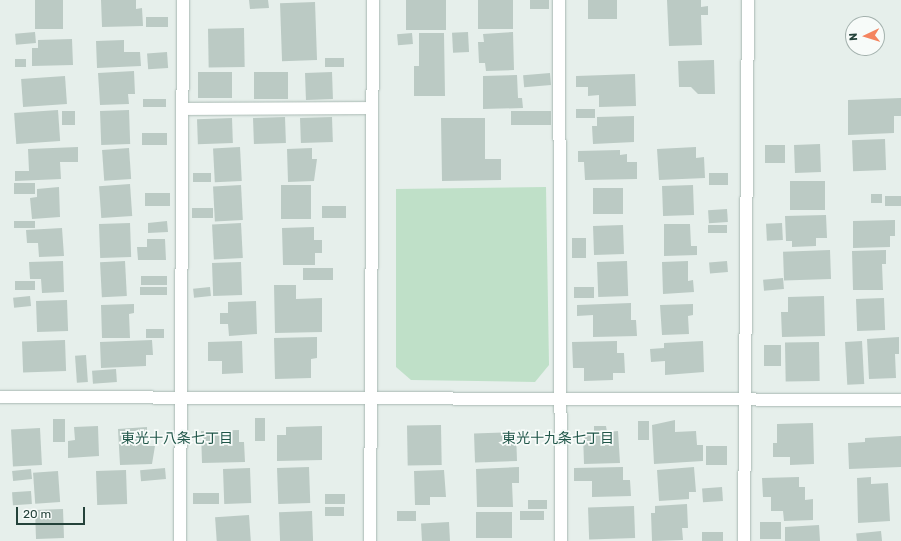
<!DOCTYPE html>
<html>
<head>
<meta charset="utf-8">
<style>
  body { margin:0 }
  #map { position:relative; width:901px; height:541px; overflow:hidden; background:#e6efeb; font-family:Rubik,"Noto Sans JP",sans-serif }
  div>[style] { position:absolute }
  .green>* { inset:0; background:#bfe0c8 }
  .building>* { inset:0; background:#bbcac4; transform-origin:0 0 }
  .roads { filter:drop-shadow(0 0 1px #a8b8b2) drop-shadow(0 0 1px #a8b8b2) }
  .street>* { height:12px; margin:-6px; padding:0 6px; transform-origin:6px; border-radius:6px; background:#fff }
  span { translate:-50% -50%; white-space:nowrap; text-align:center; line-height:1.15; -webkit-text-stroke:3.5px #f7fbf9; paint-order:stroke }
  .neighbourhood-label { font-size:14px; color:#1f5548 }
  .north { position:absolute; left:845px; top:16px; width:40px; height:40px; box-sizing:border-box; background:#f7fbf9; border:1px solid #a3b1ad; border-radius:50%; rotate:266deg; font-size:11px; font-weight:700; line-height:16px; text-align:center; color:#24423a }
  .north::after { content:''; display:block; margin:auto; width:14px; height:18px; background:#f4845f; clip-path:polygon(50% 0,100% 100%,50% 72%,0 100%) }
  .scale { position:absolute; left:16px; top:507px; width:69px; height:18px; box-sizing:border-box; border:2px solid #24423a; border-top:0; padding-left:5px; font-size:12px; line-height:14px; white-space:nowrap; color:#24423a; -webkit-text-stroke:3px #f7fbf9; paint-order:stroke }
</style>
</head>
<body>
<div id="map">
  <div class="green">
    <div style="clip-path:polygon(546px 187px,549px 365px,535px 382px,411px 380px,396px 367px,396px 189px)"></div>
  </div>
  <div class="building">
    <div style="left:35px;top:0;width:28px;height:29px"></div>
    <div style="clip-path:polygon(101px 0,136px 0,136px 9px,142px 8px,143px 26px,102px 27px)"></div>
    <div style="clip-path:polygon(249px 0,268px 0,269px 8px,250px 9px)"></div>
    <div style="left:406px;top:0;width:40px;height:30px"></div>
    <div style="left:478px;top:0;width:35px;height:29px"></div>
    <div style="left:530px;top:0;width:19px;height:9px"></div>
    <div style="left:588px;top:0;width:29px;height:19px"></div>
    <div style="clip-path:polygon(667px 0,701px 0,701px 7px,708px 6px,708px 15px,701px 15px,702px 45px,669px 46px)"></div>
    <div style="left:315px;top:2px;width:58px;height:35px;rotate:88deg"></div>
    <div style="left:168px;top:17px;width:10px;height:22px;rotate:90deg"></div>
    <div style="left:244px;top:28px;width:39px;height:36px;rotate:89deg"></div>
    <div style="left:35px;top:32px;width:11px;height:20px;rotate:85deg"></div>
    <div style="left:468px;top:32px;width:20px;height:16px;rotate:87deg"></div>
    <div style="clip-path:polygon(513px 32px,514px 70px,486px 71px,485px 63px,479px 63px,478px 42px,484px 42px,483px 34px)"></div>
    <div style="left:412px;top:33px;width:11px;height:15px;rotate:85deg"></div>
    <div style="clip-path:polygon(419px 33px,444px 33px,445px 96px,414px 96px,414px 66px,419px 66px)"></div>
    <div style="clip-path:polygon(72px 39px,73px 65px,32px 66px,32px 48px,38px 48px,38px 40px)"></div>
    <div style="clip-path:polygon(124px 40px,124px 52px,140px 52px,141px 66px,97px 68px,96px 41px)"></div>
    <div style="left:167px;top:52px;width:16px;height:20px;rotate:86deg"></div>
    <div style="left:325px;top:58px;width:19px;height:9px"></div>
    <div style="left:15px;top:59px;width:11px;height:8px"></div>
    <div style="clip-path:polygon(714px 60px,715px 94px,698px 94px,691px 87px,679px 87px,678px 61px)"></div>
    <div style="clip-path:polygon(134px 71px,135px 94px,128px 94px,129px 104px,100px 105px,98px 73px)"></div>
    <div style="left:198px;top:72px;width:34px;height:26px"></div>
    <div style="left:288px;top:72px;width:27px;height:34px;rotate:90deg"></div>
    <div style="left:332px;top:72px;width:27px;height:27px;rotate:88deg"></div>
    <div style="left:550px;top:73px;width:12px;height:27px;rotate:85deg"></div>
    <div style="clip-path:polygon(635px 74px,636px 106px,599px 107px,599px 95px,588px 96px,588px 87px,576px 87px,576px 76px)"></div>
    <div style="clip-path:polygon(517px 75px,518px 98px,522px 98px,523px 108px,483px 109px,483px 76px)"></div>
    <div style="left:65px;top:76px;width:28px;height:44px;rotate:86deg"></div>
    <div style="clip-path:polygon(901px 98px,901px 116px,894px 116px,894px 133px,848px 135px,848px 100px)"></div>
    <div style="left:166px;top:99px;width:8px;height:23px;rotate:90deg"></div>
    <div style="left:595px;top:109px;width:9px;height:19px;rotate:90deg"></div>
    <div style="left:58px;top:110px;width:31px;height:44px;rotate:86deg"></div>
    <div style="left:129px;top:110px;width:34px;height:29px;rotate:88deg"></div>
    <div style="left:62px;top:111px;width:13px;height:14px"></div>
    <div style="left:551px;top:111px;width:14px;height:40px;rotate:90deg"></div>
    <div style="clip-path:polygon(634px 116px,634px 142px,593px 144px,592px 126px,597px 126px,597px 117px)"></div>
    <div style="left:285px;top:117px;width:26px;height:32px;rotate:88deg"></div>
    <div style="left:332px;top:117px;width:25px;height:32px;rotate:88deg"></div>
    <div style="left:232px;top:118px;width:25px;height:35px;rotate:88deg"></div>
    <div style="clip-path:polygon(441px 118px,485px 118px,485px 159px,501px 159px,501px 180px,442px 181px)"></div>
    <div style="left:142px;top:133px;width:25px;height:12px"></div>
    <div style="left:885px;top:139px;width:31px;height:33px;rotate:88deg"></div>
    <div style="left:820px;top:144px;width:28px;height:26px;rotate:88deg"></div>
    <div style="left:785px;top:145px;width:18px;height:20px;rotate:90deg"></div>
    <div style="clip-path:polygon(78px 147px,78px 162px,60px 162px,61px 179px,15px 181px,15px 171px,29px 171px,28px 149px)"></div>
    <div style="left:240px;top:147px;width:34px;height:27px;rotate:87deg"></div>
    <div style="clip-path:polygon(696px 147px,696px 158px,704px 157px,705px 178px,659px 180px,657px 149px)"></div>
    <div style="left:129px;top:148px;width:31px;height:27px;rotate:86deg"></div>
    <div style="clip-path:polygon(312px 148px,312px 159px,317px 159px,314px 181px,288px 182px,287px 149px)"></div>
    <div style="clip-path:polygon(620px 150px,620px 155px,627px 154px,627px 162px,637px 162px,637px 179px,585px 180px,584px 162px,578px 162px,578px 151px)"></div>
    <div style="left:211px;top:173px;width:9px;height:18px;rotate:90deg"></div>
    <div style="left:709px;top:173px;width:19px;height:12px"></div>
    <div style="left:825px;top:181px;width:29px;height:35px;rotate:90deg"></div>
    <div style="left:35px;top:183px;width:11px;height:21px;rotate:90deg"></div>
    <div style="left:130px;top:184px;width:32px;height:31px;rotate:86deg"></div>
    <div style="left:241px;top:185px;width:35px;height:28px;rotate:87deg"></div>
    <div style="left:311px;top:185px;width:34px;height:30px;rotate:90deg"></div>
    <div style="left:693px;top:185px;width:30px;height:31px;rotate:88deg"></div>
    <div style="clip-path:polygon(59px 187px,60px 217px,32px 219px,30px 198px,37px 197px,37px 189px)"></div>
    <div style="left:623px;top:188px;width:26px;height:30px;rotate:90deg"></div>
    <div style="left:170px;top:193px;width:13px;height:25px;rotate:90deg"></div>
    <div style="left:882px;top:194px;width:9px;height:11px;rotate:90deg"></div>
    <div style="left:885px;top:196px;width:16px;height:10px"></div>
    <div style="left:346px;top:206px;width:12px;height:24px;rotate:90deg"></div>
    <div style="left:213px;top:208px;width:10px;height:21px;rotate:90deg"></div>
    <div style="left:727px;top:209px;width:13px;height:19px;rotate:86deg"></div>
    <div style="clip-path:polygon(826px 215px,827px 238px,816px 238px,816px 246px,792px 247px,792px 241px,786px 241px,785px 216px)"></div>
    <div style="clip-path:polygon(895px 220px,895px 236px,890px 236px,890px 247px,853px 248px,853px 221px)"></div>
    <div style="left:35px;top:221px;width:7px;height:21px;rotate:90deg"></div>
    <div style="clip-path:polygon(167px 221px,168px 232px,148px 233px,148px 223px)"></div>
    <div style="left:130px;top:223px;width:34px;height:31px;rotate:88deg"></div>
    <div style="left:241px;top:223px;width:35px;height:29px;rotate:87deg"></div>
    <div style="left:782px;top:223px;width:17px;height:16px;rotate:87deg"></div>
    <div style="clip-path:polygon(664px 224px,690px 224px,691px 246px,697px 246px,697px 255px,664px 256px)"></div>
    <div style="left:623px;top:225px;width:29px;height:30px;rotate:88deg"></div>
    <div style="left:727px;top:225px;width:8px;height:19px;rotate:90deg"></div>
    <div style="clip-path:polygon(314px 227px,314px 240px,322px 240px,322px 253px,315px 253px,315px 265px,283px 265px,282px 228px)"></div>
    <div style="clip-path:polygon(62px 228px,64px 256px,39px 257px,38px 243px,27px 243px,26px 230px)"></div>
    <div style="left:572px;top:238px;width:14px;height:20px"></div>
    <div style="clip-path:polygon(147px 239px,165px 239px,166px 260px,138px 260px,137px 247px,147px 247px)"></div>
    <div style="left:830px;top:250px;width:29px;height:47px;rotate:88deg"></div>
    <div style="clip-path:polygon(886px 250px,886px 264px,882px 264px,883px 290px,853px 290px,852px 251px)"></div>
    <div style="clip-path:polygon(63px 261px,64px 292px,42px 293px,41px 279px,30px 279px,29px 262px)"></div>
    <div style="left:125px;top:261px;width:35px;height:25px;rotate:87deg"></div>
    <div style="left:627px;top:261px;width:35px;height:30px;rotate:88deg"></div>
    <div style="clip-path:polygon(688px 261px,688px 281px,693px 280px,694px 292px,663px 294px,662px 262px)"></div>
    <div style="left:727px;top:261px;width:11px;height:18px;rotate:85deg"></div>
    <div style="left:241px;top:262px;width:33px;height:29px;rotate:88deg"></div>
    <div style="left:333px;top:268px;width:12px;height:30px;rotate:90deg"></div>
    <div style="left:141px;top:276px;width:26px;height:9px"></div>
    <div style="left:783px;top:278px;width:11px;height:20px;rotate:85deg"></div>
    <div style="left:35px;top:281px;width:9px;height:20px;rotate:90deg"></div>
    <div style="clip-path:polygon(274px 285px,296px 285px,296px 299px,322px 298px,322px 332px,275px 333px)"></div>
    <div style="left:167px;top:287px;width:8px;height:27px;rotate:90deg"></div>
    <div style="left:210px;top:287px;width:9px;height:17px;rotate:84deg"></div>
    <div style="left:574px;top:287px;width:20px;height:11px"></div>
    <div style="left:30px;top:296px;width:10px;height:17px;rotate:84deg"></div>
    <div style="clip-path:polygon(824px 296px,825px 336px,782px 337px,781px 312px,788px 312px,788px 297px)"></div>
    <div style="left:884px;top:298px;width:32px;height:28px;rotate:88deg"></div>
    <div style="left:67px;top:300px;width:31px;height:31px;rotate:88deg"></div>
    <div style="clip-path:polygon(256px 301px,257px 334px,229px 336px,228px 324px,220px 324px,220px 313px,228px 313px,228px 302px)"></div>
    <div style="clip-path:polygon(631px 303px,631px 320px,636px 320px,637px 336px,593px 337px,593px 315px,577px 316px,577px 305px)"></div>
    <div style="clip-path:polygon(134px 304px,134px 313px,129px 314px,130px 338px,102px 338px,101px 305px)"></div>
    <div style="clip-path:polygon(693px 304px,693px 315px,688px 316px,689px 334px,662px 335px,660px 305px)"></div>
    <div style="left:146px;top:329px;width:18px;height:9px"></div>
    <div style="clip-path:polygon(317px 337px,317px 358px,311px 359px,311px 378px,275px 379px,274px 338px)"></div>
    <div style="clip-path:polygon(899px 337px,899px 354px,895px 354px,896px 378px,869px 379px,867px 339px)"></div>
    <div style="left:65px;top:340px;width:31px;height:43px;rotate:88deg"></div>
    <div style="clip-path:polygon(152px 340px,153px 355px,146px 355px,146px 366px,101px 368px,100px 342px)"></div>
    <div style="clip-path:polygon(242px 341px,243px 373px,222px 374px,222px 361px,208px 361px,208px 342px)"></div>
    <div style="clip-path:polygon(617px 341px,617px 353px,624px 353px,625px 373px,613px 373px,613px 380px,584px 381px,584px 368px,573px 368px,572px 342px)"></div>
    <div style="clip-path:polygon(703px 341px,704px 372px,665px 375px,665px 361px,651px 362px,650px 349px,664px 348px,664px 343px)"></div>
    <div style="left:862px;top:341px;width:43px;height:17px;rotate:87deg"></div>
    <div style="left:819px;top:342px;width:39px;height:34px;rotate:89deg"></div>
    <div style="left:764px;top:345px;width:17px;height:21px"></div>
    <div style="left:86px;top:355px;width:27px;height:11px;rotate:86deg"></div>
    <div style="left:116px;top:369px;width:13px;height:24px;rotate:86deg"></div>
    <div style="left:255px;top:418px;width:10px;height:23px"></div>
    <div style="left:53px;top:419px;width:12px;height:23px"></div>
    <div style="clip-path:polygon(675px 420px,675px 432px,696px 431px,697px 445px,703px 445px,703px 461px,654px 464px,652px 425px)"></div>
    <div style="left:638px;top:421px;width:11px;height:19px"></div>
    <div style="clip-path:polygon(813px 423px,814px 464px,790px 465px,790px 457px,773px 457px,773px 443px,777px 443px,777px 424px)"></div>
    <div style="left:441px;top:425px;width:40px;height:34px;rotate:89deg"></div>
    <div style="clip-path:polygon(98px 426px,99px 456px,68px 458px,68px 441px,75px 440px,74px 427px)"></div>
    <div style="clip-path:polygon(322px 426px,322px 460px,277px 461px,277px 435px,286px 435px,286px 427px)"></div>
    <div style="clip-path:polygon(594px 426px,606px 426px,607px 432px,618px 431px,620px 463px,584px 464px,583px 433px,594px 432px)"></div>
    <div style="clip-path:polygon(147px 427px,147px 446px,155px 446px,152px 464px,120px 465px,118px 429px)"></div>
    <div style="left:40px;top:428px;width:37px;height:29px;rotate:87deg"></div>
    <div style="clip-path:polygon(239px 430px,239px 442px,244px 442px,245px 462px,202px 463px,201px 431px)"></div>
    <div style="left:516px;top:432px;width:29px;height:42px;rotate:88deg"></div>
    <div style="clip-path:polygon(901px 436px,901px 467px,849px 469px,848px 443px,865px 442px,865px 438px)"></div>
    <div style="left:706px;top:446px;width:21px;height:19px"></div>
    <div style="left:309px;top:467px;width:36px;height:32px;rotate:88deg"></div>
    <div style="clip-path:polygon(519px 467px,519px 483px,512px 483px,513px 507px,477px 507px,476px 469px)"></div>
    <div style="clip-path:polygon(623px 467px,623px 480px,630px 480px,631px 496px,592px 497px,592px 481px,574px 481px,574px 468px)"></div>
    <div style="clip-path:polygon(694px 467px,696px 492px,689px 492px,689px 499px,659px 501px,657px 470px)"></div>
    <div style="left:165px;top:468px;width:11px;height:25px;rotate:85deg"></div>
    <div style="left:250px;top:468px;width:35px;height:27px;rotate:88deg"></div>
    <div style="left:31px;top:469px;width:10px;height:19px;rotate:84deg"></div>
    <div style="left:126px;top:470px;width:34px;height:30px;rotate:88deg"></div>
    <div style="clip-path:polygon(444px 470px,446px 497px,430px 497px,430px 505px,415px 505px,414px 471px)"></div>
    <div style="left:58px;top:471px;width:31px;height:25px;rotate:86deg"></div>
    <div style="clip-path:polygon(799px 477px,799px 487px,805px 487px,805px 500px,813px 499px,813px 520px,784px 521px,783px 511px,771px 511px,771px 497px,763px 497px,762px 478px)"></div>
    <div style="clip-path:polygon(871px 477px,871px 484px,888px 483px,890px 521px,858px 523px,857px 478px)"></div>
    <div style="left:722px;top:487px;width:14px;height:20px;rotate:86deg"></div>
    <div style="left:31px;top:491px;width:13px;height:19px;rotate:86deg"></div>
    <div style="left:193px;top:493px;width:26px;height:11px"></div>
    <div style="left:345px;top:494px;width:10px;height:20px;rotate:90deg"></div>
    <div style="left:528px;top:500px;width:19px;height:9px"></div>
    <div style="clip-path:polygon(687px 504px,688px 528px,682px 528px,683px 540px,652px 541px,651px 513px,655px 513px,655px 506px)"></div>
    <div style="left:634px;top:506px;width:32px;height:46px;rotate:88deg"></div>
    <div style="left:344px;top:507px;width:9px;height:19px;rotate:90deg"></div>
    <div style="left:63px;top:509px;width:29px;height:28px;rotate:88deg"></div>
    <div style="left:312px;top:511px;width:30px;height:33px;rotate:88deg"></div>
    <div style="left:416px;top:511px;width:10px;height:19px;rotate:90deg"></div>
    <div style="left:544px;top:511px;width:9px;height:24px;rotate:90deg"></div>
    <div style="left:512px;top:512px;width:26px;height:36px;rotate:90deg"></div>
    <div style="left:249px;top:515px;width:26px;height:34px;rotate:86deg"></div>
    <div style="left:449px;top:522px;width:19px;height:28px;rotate:87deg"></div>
    <div style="left:781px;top:522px;width:17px;height:21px;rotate:90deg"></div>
    <div style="clip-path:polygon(819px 525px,820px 541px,785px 541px,785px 527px)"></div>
    <div style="left:881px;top:531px;width:10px;height:25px;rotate:84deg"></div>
    <div style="left:702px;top:532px;width:21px;height:9px"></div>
  </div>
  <div class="roads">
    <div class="street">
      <div style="left:559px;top:0;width:541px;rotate:89.79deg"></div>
      <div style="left:182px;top:109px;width:190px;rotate:-0.3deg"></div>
      <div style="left:0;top:397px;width:901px;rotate:0.19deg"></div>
      <div style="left:180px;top:541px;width:541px;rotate:-89.68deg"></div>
      <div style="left:370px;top:541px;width:541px;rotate:-89.68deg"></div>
      <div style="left:744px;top:541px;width:541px;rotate:-89.58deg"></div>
    </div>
  </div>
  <div class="neighbourhood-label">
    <span style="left:177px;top:439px">東光十八条七丁目</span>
    <span style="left:558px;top:439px">東光十九条七丁目</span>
  </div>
  <div class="north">N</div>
  <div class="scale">20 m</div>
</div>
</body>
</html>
